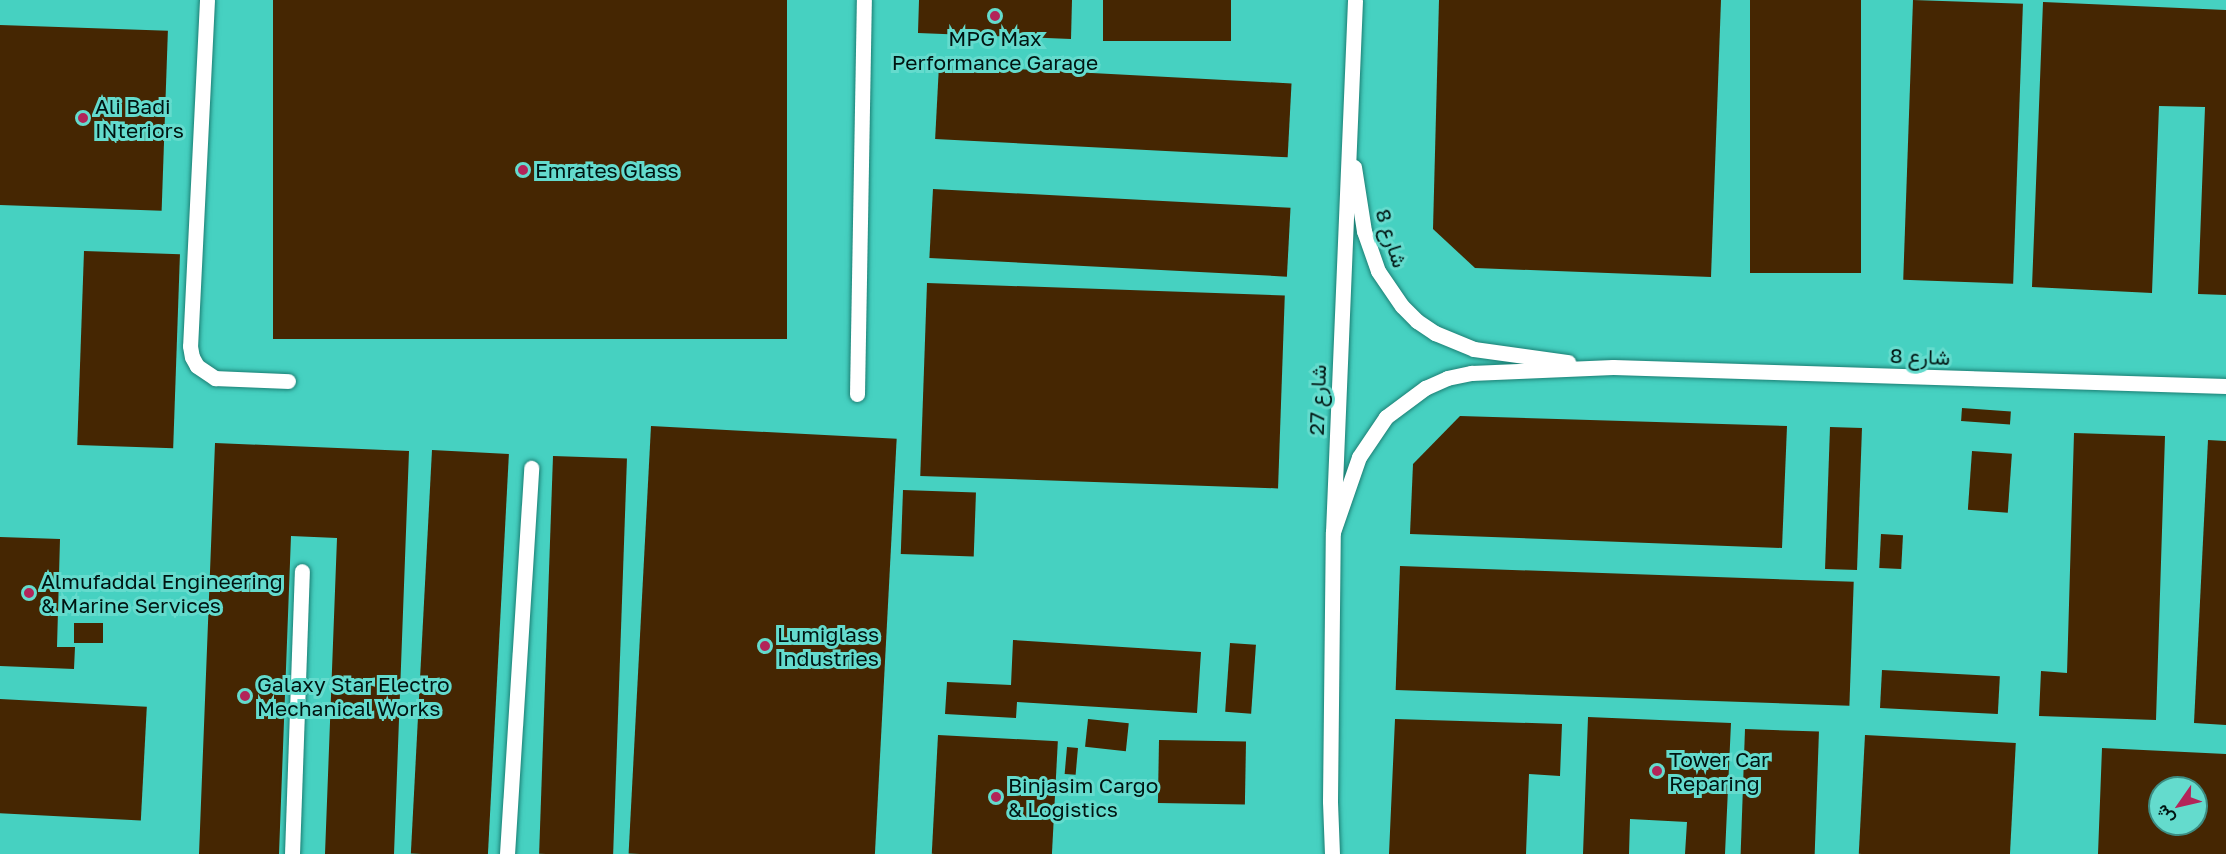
<!DOCTYPE html>
<html>
<head>
<meta charset="utf-8">
<style>
  body { margin:0 }
  #map { position:relative; width:2226px; height:854px; overflow:hidden; background:#64dbcd; font-family:"Golos Text",Vazirmatn,sans-serif }
  div>[style] { position:absolute }
  .built>* { inset:0; background:#46d1c1 }
  .building>* { inset:0; background:#452602; transform-origin:0 0 }
  .roads { filter:drop-shadow(0 0 2px #1c7f74) drop-shadow(0 0 2px #1c7f74) }
  .service>* { height:15px; margin:-7.5px; padding:0 7.5px; transform-origin:7.5px; border-radius:7.5px; background:#fff }
  .dots>* { width:16px; height:16px; translate:-50% -50%; box-sizing:border-box; border:3px solid #64dbcd; border-radius:50% }
  span { translate:-50% -50%; white-space:nowrap; text-align:center; line-height:1.15; -webkit-text-stroke:6px #64dbcd; paint-order:stroke }
  .poi-label { font-size:21px; color:#001512 }
  .left { translate:0 -50%; text-align:left }
  .street-label { font-size:21px; color:#001512 }
  .north { position:absolute; left:2148px; top:776px; width:60px; height:60px; box-sizing:border-box; background:#64dbcd; border:2px solid #3c8c82; border-radius:50%; rotate:236deg; font-size:16px; font-weight:700; line-height:24px; text-align:center; color:#001512 }
  .north::after { content:''; display:block; margin:auto; width:21px; height:27px; background:#b32459; clip-path:polygon(50% 0,100% 100%,50% 72%,0 100%) }
</style>
</head>
<body>
<div id="map">
  <div class="built">
    <div style="clip-path:polygon(evenodd,0 0,2226px 0,2226px 854px,0 854px,0 0,2160px 788px,2196px 788px,2196px 824px,2160px 824px,2160px 788px)"></div>
  </div>
  <div class="building">
    <div style="left:273px;top:0;width:514px;height:339px"></div>
    <div style="clip-path:polygon(919px 0,1072px 0,1071px 39px,918px 33px)"></div>
    <div style="left:1103px;top:0;width:128px;height:41px"></div>
    <div style="clip-path:polygon(1439px 0,1721px 0,1711px 277px,1475px 268px,1433px 229px)"></div>
    <div style="left:1750px;top:0;width:111px;height:273px"></div>
    <div style="left:1913px;top:0;width:110px;height:280px;rotate:2deg"></div>
    <div style="clip-path:polygon(2043px 2px,2226px 10px,2226px 295px,2198px 294px,2205px 107px,2159px 106px,2152px 293px,2032px 287px)"></div>
    <div style="left:0;top:25px;width:168px;height:180px;rotate:2deg"></div>
    <div style="left:939px;top:65px;width:353px;height:74px;rotate:3deg"></div>
    <div style="left:933px;top:189px;width:358px;height:69px;rotate:3deg"></div>
    <div style="left:84px;top:251px;width:96px;height:194px;rotate:2deg"></div>
    <div style="left:927px;top:283px;width:358px;height:193px;rotate:2deg"></div>
    <div style="left:1962px;top:408px;width:49px;height:13px;rotate:4deg"></div>
    <div style="clip-path:polygon(1460px 416px,1787px 426px,1782px 548px,1410px 534px,1413px 464px)"></div>
    <div style="left:651px;top:426px;width:246px;height:428px;rotate:3deg"></div>
    <div style="left:1830px;top:427px;width:32px;height:142px;rotate:2deg"></div>
    <div style="clip-path:polygon(2074px 433px,2165px 436px,2156px 720px,2039px 716px,2041px 671px,2067px 673px)"></div>
    <div style="clip-path:polygon(2208px 440px,2226px 441px,2226px 725px,2194px 723px)"></div>
    <div style="clip-path:polygon(215px 443px,409px 451px,394px 854px,325px 854px,337px 538px,291px 536px,279px 854px,199px 854px)"></div>
    <div style="left:432px;top:450px;width:77px;height:404px;rotate:3deg"></div>
    <div style="left:1972px;top:451px;width:40px;height:59px;rotate:4deg"></div>
    <div style="left:553px;top:456px;width:74px;height:398px;rotate:2deg"></div>
    <div style="left:903px;top:490px;width:73px;height:64px;rotate:2deg"></div>
    <div style="left:1881px;top:534px;width:22px;height:34px;rotate:3deg"></div>
    <div style="clip-path:polygon(0 537px,60px 539px,57px 647px,75px 647px,74px 669px,0 666px)"></div>
    <div style="left:1400px;top:566px;width:454px;height:124px;rotate:2deg"></div>
    <div style="left:74px;top:623px;width:29px;height:20px"></div>
    <div style="clip-path:polygon(1013px 640px,1201px 652px,1197px 713px,1017px 702px,1016px 718px,945px 714px,947px 682px,1011px 685px)"></div>
    <div style="left:1230px;top:643px;width:26px;height:69px;rotate:4deg"></div>
    <div style="left:1882px;top:670px;width:118px;height:38px;rotate:3deg"></div>
    <div style="left:0;top:699px;width:147px;height:114px;rotate:3deg"></div>
    <div style="clip-path:polygon(1588px 717px,1731px 723px,1725px 854px,1685px 854px,1687px 822px,1630px 819px,1629px 854px,1583px 854px)"></div>
    <div style="left:1088px;top:719px;width:41px;height:28px;rotate:6deg"></div>
    <div style="clip-path:polygon(1395px 719px,1562px 724px,1560px 776px,1529px 774px,1526px 854px,1389px 854px)"></div>
    <div style="left:1745px;top:729px;width:74px;height:125px;rotate:2deg"></div>
    <div style="left:938px;top:735px;width:120px;height:119px;rotate:3deg"></div>
    <div style="left:1865px;top:735px;width:151px;height:119px;rotate:3deg"></div>
    <div style="left:1159px;top:740px;width:87px;height:63px;rotate:1deg"></div>
    <div style="left:1067px;top:747px;width:11px;height:27px;rotate:5deg"></div>
    <div style="clip-path:polygon(evenodd,2102px 748px,2226px 754px,2226px 854px,2098px 854px,2102px 748px,2160px 788px,2196px 788px,2196px 824px,2160px 824px,2160px 788px)"></div>
  </div>
  <div class="roads">
    <div class="service">
      <div style="left:207px;top:0;width:346px;rotate:92.8deg"></div>
      <div style="left:190px;top:346px;width:11px;rotate:80deg"></div>
      <div style="left:192px;top:357px;width:10px;rotate:61deg"></div>
      <div style="left:197px;top:366px;width:22px;rotate:34deg"></div>
      <div style="left:215px;top:378px;width:73px;rotate:2.4deg"></div>
      <div style="left:1354px;top:167px;width:65px;rotate:81.1deg"></div>
      <div style="left:1364px;top:231px;width:42px;rotate:70.7deg"></div>
      <div style="left:1378px;top:271px;width:42px;rotate:55.6deg"></div>
      <div style="left:1402px;top:306px;width:21px;rotate:45deg"></div>
      <div style="left:1417px;top:321px;width:22px;rotate:34deg"></div>
      <div style="left:1435px;top:333px;width:42px;rotate:22.3deg"></div>
      <div style="left:1474px;top:349px;width:95px;rotate:7.9deg"></div>
      <div style="left:857px;top:394px;width:394px;rotate:-89deg"></div>
      <div style="left:1333px;top:532px;width:79px;rotate:-70.9deg"></div>
      <div style="left:1359px;top:457px;width:48px;rotate:-56deg"></div>
      <div style="left:1386px;top:417px;width:49px;rotate:-36.6deg"></div>
      <div style="left:1425px;top:388px;width:24px;rotate:-24deg"></div>
      <div style="left:1447px;top:378px;width:25px;rotate:-12deg"></div>
      <div style="left:1471px;top:373px;width:142px;rotate:-2.4deg"></div>
      <div style="left:1613px;top:367px;width:613px;rotate:1.78deg"></div>
      <div style="left:292px;top:854px;width:283px;rotate:-88deg"></div>
      <div style="left:507px;top:854px;width:387px;rotate:-86.4deg"></div>
      <div style="left:1332px;top:854px;width:53px;rotate:-92.2deg"></div>
      <div style="left:1330px;top:801px;width:269px;rotate:-89.4deg"></div>
      <div style="left:1333px;top:532px;width:532px;rotate:-87.63deg"></div>
    </div>
  </div>
  <div class="dots">
    <div style="left:995px;top:16px;background:#b32459"></div>
    <div style="left:83px;top:118px;background:#b32459"></div>
    <div style="left:523px;top:170px;background:#b32459"></div>
    <div style="left:29px;top:593px;background:#b32459"></div>
    <div style="left:765px;top:646px;background:#b32459"></div>
    <div style="left:245px;top:696px;background:#b32459"></div>
    <div style="left:1657px;top:771px;background:#b32459"></div>
    <div style="left:996px;top:797px;background:#b32459"></div>
  </div>
  <div class="poi-label">
    <span style="left:995px;top:50px">MPG Max<br>Performance Garage</span>
    <span class="left" style="left:95px;top:118px">Ali Badi<br>INteriors</span>
    <span class="left" style="left:535px;top:170px">Emrates Glass</span>
    <span class="left" style="left:41px;top:593px">Almufaddal Engineering<br>&amp; Marine Services</span>
    <span class="left" style="left:777px;top:646px">Lumiglass<br>Industries</span>
    <span class="left" style="left:257px;top:696px">Galaxy Star Electro<br>Mechanical Works</span>
    <span class="left" style="left:1669px;top:771px">Tower Car<br>Reparing</span>
    <span class="left" style="left:1008px;top:797px">Binjasim Cargo<br>&amp; Logistics</span>
  </div>
  <div class="street-label">
    <span style="left:1392px;top:238px;rotate:72deg">شارع 8</span>
    <span style="left:1920px;top:356px;rotate:2deg">شارع 8</span>
    <span style="left:1317px;top:400px;rotate:-88deg">شارع 27</span>
  </div>
  <div class="north">ش</div>
</div>
</body>
</html>
